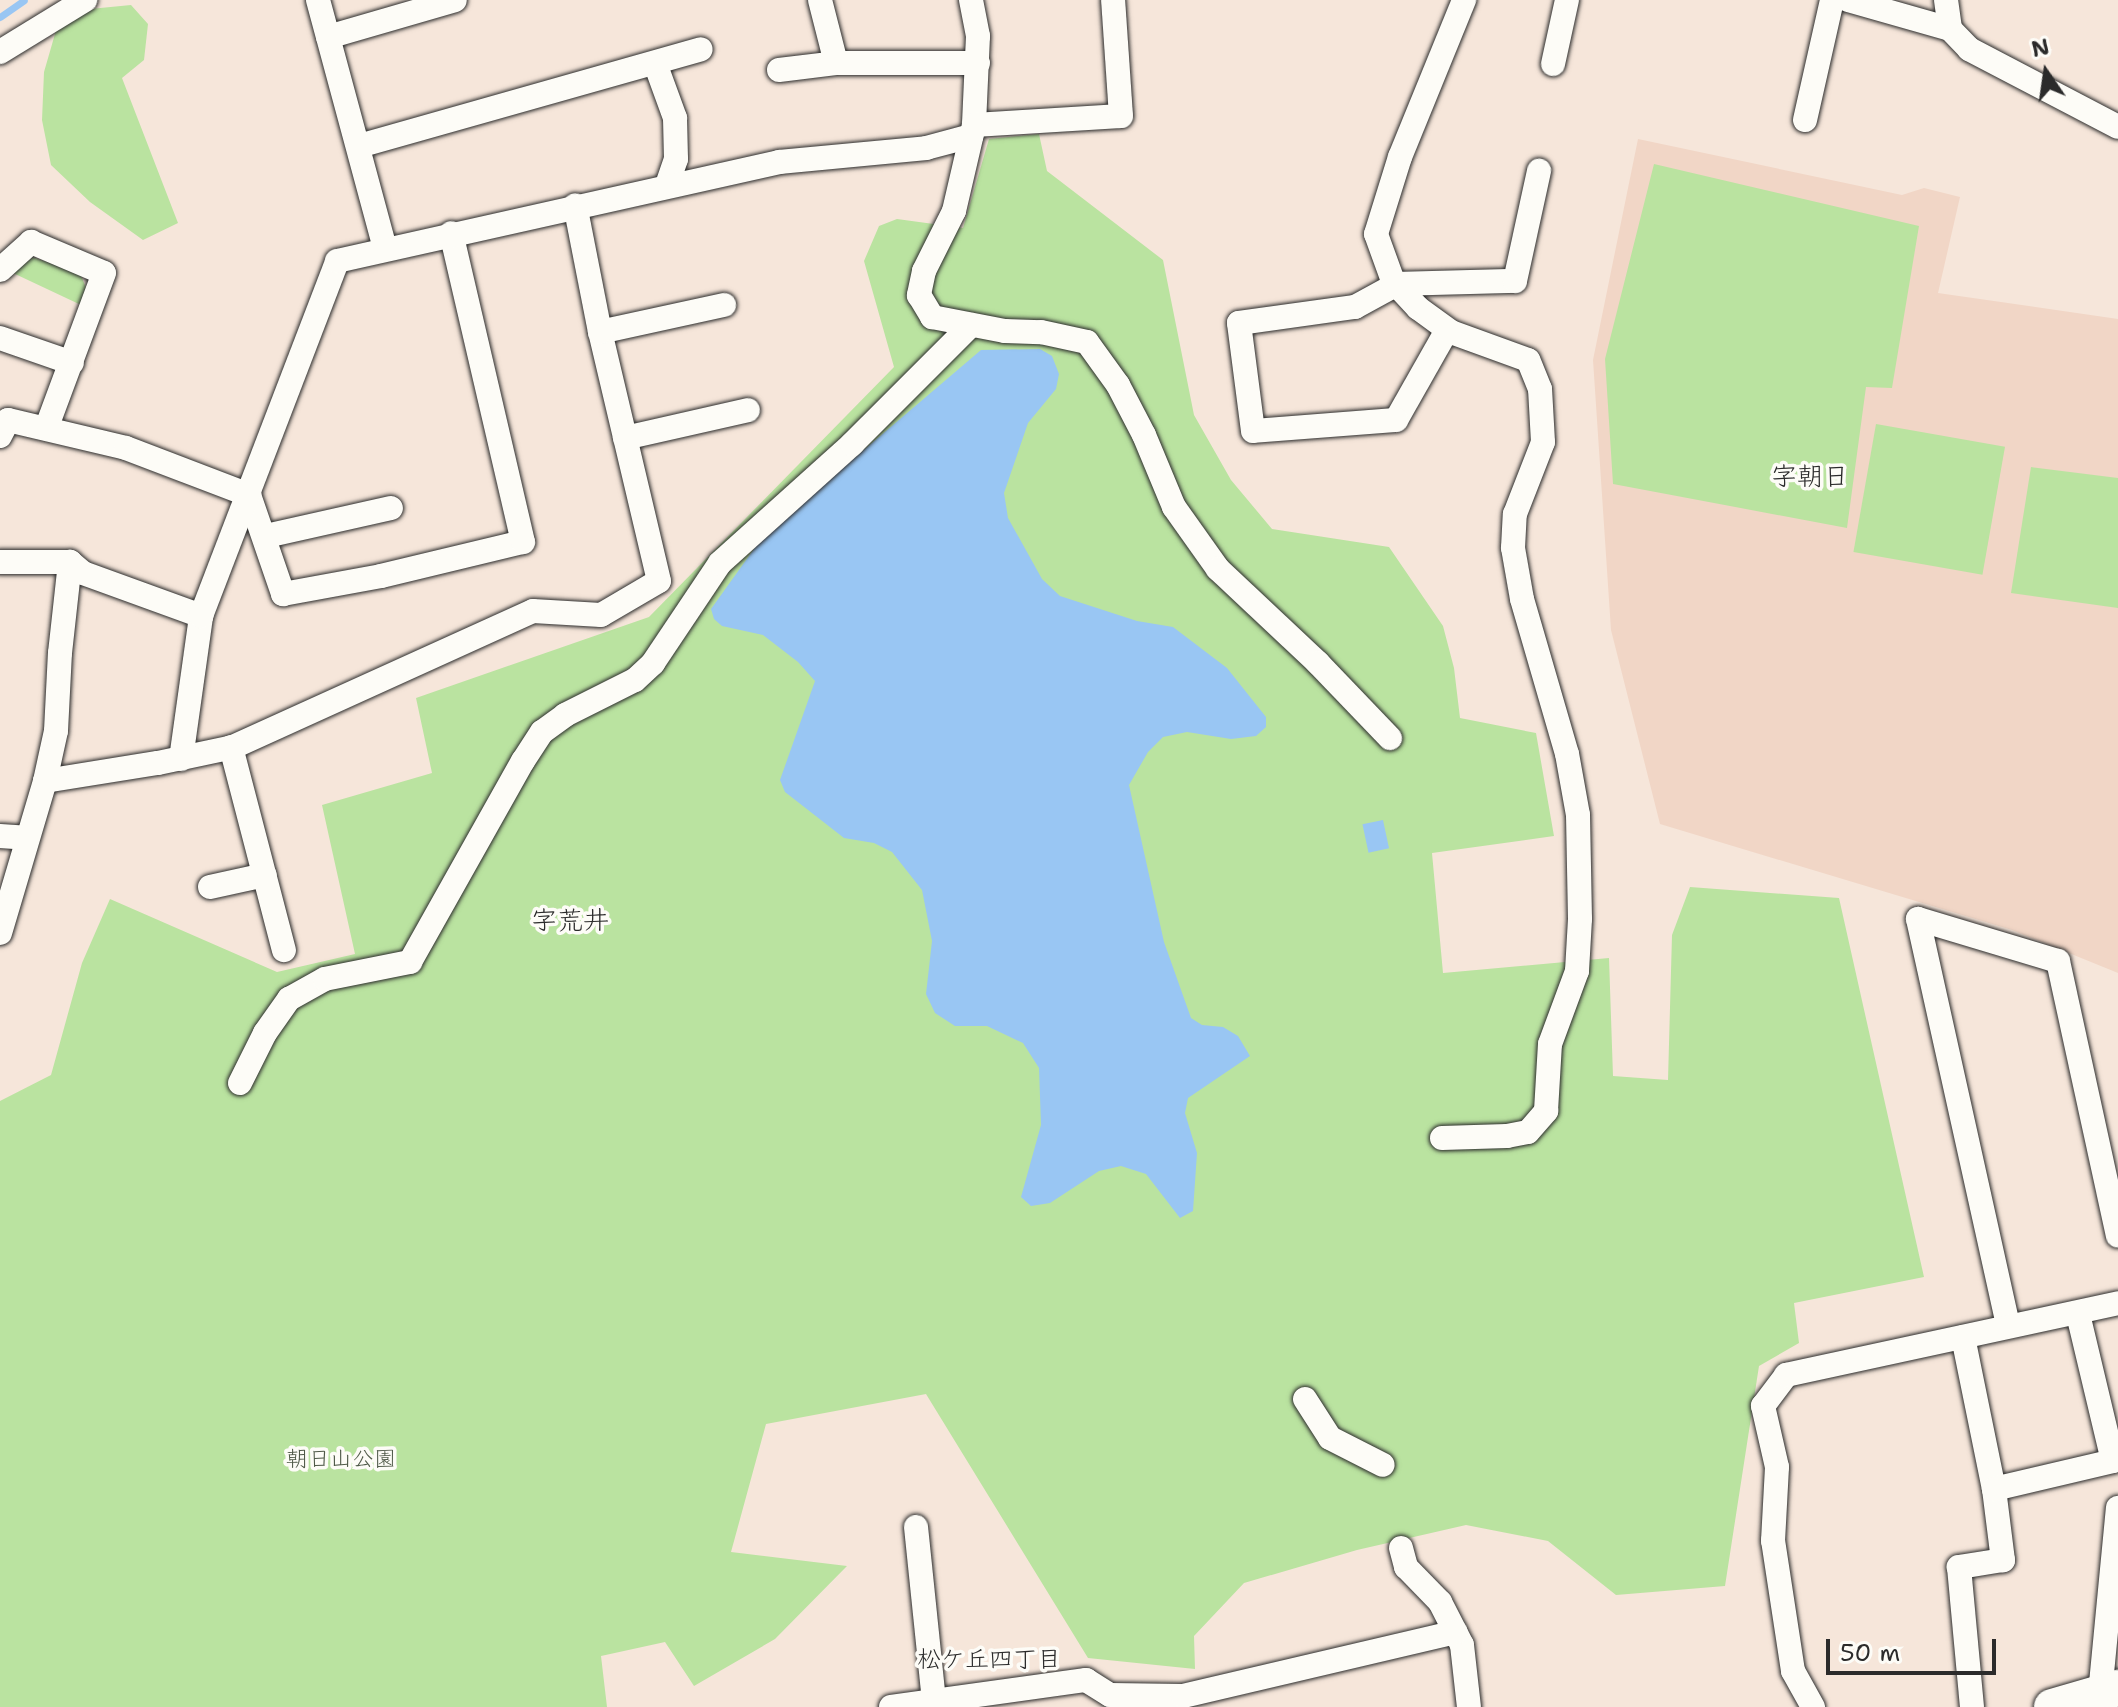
<!DOCTYPE html>
<html>
<head>
<meta charset="utf-8">
<style>
  body { margin:0 }
  #map { position:relative; width:2118px; height:1707px; overflow:hidden; background:#f6e6da; font-family:"Shantell Sans","Klee One",sans-serif }
  div>[style] { position:absolute }
  .built>* { inset:0; background:#f1d6c6 }
  .green>* { inset:0; background:#bae3a0; transform-origin:0 0 }
  .water>* { inset:0; background:#99c6f3; transform-origin:0 0 }
  .stream>* { height:7px; margin:-3.5px; padding:0 3.5px; transform-origin:3.5px; border-radius:3.5px; background:#99c6f3 }
  .roads { filter:drop-shadow(0 0 2px #2b2b2b) drop-shadow(0 0 2px #2b2b2b) }
  .street>* { height:24px; margin:-12px; padding:0 12px; transform-origin:12px; border-radius:12px; background:#fdfcf7 }
  .secondary>* { height:36px; margin:-18px; padding:0 18px; transform-origin:18px; border-radius:18px; background:#fdfcf7 }
  span { translate:-50% -50%; white-space:nowrap; text-align:center; line-height:1.15; -webkit-text-stroke:7px #fdfcf7; paint-order:stroke }
  .park-label { font-size:22px; color:#4f5948 }
  .neighbourhood-label { font-size:24px; color:#2b2b2b }
  .quarter-label { font-size:26px; color:#2b2b2b }
  .north { position:absolute; left:2006px; top:32px; width:80px; height:80px; -webkit-text-stroke:6px #fdfcf7; paint-order:stroke; rotate:347deg; font-size:22px; font-weight:700; line-height:32px; text-align:center; color:#2b2b2b }
  .north::after { content:''; display:block; margin:auto; width:28px; height:36px; background:#2b2b2b; clip-path:polygon(50% 0,100% 100%,50% 72%,0 100%) }
  .scale { position:absolute; left:1826px; top:1639px; width:170px; height:36px; box-sizing:border-box; border:4px solid #2b2b2b; border-top:0; padding-left:10px; font-size:24px; line-height:28px; white-space:nowrap; color:#2b2b2b; -webkit-text-stroke:6px #fdfcf7; paint-order:stroke }
</style>
</head>
<body>
<div id="map">
  <div class="built">
    <div style="clip-path:polygon(1638px 139px,1902px 195px,1924px 188px,1960px 197px,1938px 293px,2118px 319px,2118px 973px,2012px 930px,1660px 824px,1611px 630px,1593px 360px)"></div>
  </div>
  <div class="green">
    <div style="clip-path:polygon(131px 5px,148px 24px,144px 60px,122px 78px,178px 223px,143px 240px,90px 202px,51px 165px,42px 120px,44px 72px,57px 27px,80px 10px)"></div>
    <div style="clip-path:polygon(1039px 134px,1047px 171px,1163px 260px,1194px 415px,1231px 480px,1272px 529px,1389px 547px,1443px 626px,1454px 668px,1460px 718px,1536px 733px,1554px 836px,1432px 853px,1443px 973px,1609px 958px,1613px 1076px,1668px 1080px,1672px 935px,1690px 887px,1839px 898px,1924px 1277px,1794px 1303px,1799px 1343px,1759px 1366px,1725px 1586px,1616px 1595px,1548px 1541px,1466px 1525px,1357px 1550px,1244px 1583px,1194px 1636px,1195px 1669px,1088px 1658px,926px 1394px,766px 1424px,731px 1552px,847px 1566px,775px 1639px,694px 1686px,665px 1642px,601px 1656px,607px 1707px,0 1707px,0 1101px,51px 1075px,82px 963px,110px 899px,277px 972px,355px 954px,322px 805px,432px 773px,416px 698px,649px 617px,894px 367px,864px 261px,879px 226px,897px 219px,963px 228px,989px 139px)"></div>
    <div style="clip-path:polygon(1654px 164px,1919px 226px,1892px 388px,1866px 387px,1847px 528px,1613px 484px,1605px 359px)"></div>
    <div style="clip-path:polygon(32px 257px,80px 273px,86px 288px,81px 305px,13px 273px)"></div>
    <div style="left:1876px;top:424px;width:131px;height:130px;rotate:10deg"></div>
    <div style="clip-path:polygon(2031px 467px,2118px 478px,2118px 608px,2011px 593px)"></div>
  </div>
  <div class="water">
    <div style="clip-path:polygon(1040px 349px,1052px 356px,1059px 374px,1056px 389px,1028px 423px,1004px 493px,1008px 518px,1042px 579px,1060px 596px,1137px 621px,1173px 627px,1227px 668px,1266px 717px,1266px 727px,1256px 736px,1231px 739px,1187px 732px,1163px 737px,1148px 752px,1129px 785px,1164px 942px,1191px 1018px,1202px 1025px,1223px 1027px,1238px 1036px,1250px 1056px,1188px 1098px,1185px 1113px,1197px 1153px,1193px 1211px,1180px 1218px,1146px 1174px,1121px 1166px,1099px 1171px,1050px 1203px,1031px 1206px,1021px 1197px,1041px 1125px,1039px 1068px,1023px 1043px,987px 1026px,955px 1026px,935px 1013px,926px 994px,932px 941px,922px 890px,892px 852px,874px 843px,844px 838px,785px 792px,780px 780px,815px 681px,798px 662px,763px 635px,722px 626px,714px 619px,711px 609px,764px 535px,981px 350px)"></div>
    <div style="left:1383px;top:820px;width:29px;height:21px;rotate:78deg"></div>
  </div>
  <div class="stream">
    <div style="left:0;top:17px;width:29px;rotate:-35deg"></div>
  </div>
  <div class="roads">
    <div class="street">
      <div style="left:318px;top:0;width:257px;rotate:74.9deg"></div>
      <div style="left:820px;top:0;width:65px;rotate:75.7deg"></div>
      <div style="left:971px;top:0;width:37px;rotate:79deg"></div>
      <div style="left:978px;top:36px;width:89px;rotate:92.6deg"></div>
      <div style="left:974px;top:125px;width:88px;rotate:103.1deg"></div>
      <div style="left:954px;top:211px;width:67px;rotate:116.6deg"></div>
      <div style="left:924px;top:271px;width:25px;rotate:102deg"></div>
      <div style="left:919px;top:295px;width:26px;rotate:59deg"></div>
      <div style="left:932px;top:317px;width:74px;rotate:10.9deg"></div>
      <div style="left:1005px;top:331px;width:36px;rotate:2deg"></div>
      <div style="left:1041px;top:332px;width:47px;rotate:12.3deg"></div>
      <div style="left:1087px;top:342px;width:53px;rotate:54.2deg"></div>
      <div style="left:1118px;top:385px;width:56px;rotate:62.5deg"></div>
      <div style="left:1144px;top:435px;width:78px;rotate:67.4deg"></div>
      <div style="left:1174px;top:507px;width:76px;rotate:54.6deg"></div>
      <div style="left:1218px;top:569px;width:137px;rotate:43.2deg"></div>
      <div style="left:1318px;top:663px;width:104px;rotate:46.2deg"></div>
      <div style="left:1848px;top:0;width:106px;rotate:15.9deg"></div>
      <div style="left:1950px;top:29px;width:28px;rotate:46deg"></div>
      <div style="left:1969px;top:49px;width:168px;rotate:27.6deg"></div>
      <div style="left:1946px;top:0;width:29px;rotate:82deg"></div>
      <div style="left:328px;top:37px;width:132px;rotate:-16.2deg"></div>
      <div style="left:0;top:52px;width:100px;rotate:-31.5deg"></div>
      <div style="left:655px;top:63px;width:59px;rotate:70deg"></div>
      <div style="left:675px;top:118px;width:41px;rotate:88.6deg"></div>
      <div style="left:676px;top:159px;width:28px;rotate:109deg"></div>
      <div style="left:1553px;top:64px;width:66px;rotate:-77.7deg"></div>
      <div style="left:779px;top:70px;width:57px;rotate:-7deg"></div>
      <div style="left:836px;top:63px;width:142px"></div>
      <div style="left:1805px;top:120px;width:123px;rotate:-77.3deg"></div>
      <div style="left:974px;top:125px;width:147px;rotate:-3.5deg"></div>
      <div style="left:1121px;top:116px;width:116px;rotate:-93.9deg"></div>
      <div style="left:359px;top:146px;width:355px;rotate:-15.8deg"></div>
      <div style="left:0;top:270px;width:42px;rotate:-42.1deg"></div>
      <div style="left:31px;top:242px;width:79px;rotate:23deg"></div>
      <div style="left:104px;top:273px;width:166px;rotate:110.4deg"></div>
      <div style="left:1447px;top:330px;width:103px;rotate:119.5deg"></div>
      <div style="left:1396px;top:420px;width:143px;rotate:175.6deg"></div>
      <div style="left:1253px;top:431px;width:109px;rotate:-97.4deg"></div>
      <div style="left:1239px;top:323px;width:117px;rotate:-7.9deg"></div>
      <div style="left:1355px;top:307px;width:48px;rotate:-28.7deg"></div>
      <div style="left:1397px;top:284px;width:118px;rotate:-1.5deg"></div>
      <div style="left:1515px;top:281px;width:113px;rotate:-77.7deg"></div>
      <div style="left:600px;top:332px;width:127px;rotate:-12.3deg"></div>
      <div style="left:0;top:338px;width:76px;rotate:19.1deg"></div>
      <div style="left:0;top:436px;width:18px;rotate:-63deg"></div>
      <div style="left:8px;top:420px;width:121px;rotate:13.3deg"></div>
      <div style="left:126px;top:448px;width:132px;rotate:20.9deg"></div>
      <div style="left:249px;top:495px;width:105px;rotate:71deg"></div>
      <div style="left:283px;top:594px;width:100px;rotate:-10.4deg"></div>
      <div style="left:381px;top:576px;width:146px;rotate:-13.5deg"></div>
      <div style="left:523px;top:542px;width:317px;rotate:-103.1deg"></div>
      <div style="left:625px;top:438px;width:126px;rotate:-12.8deg"></div>
      <div style="left:266px;top:536px;width:128px;rotate:-12.6deg"></div>
      <div style="left:0;top:562px;width:70px"></div>
      <div style="left:70px;top:562px;width:17px;rotate:40deg"></div>
      <div style="left:83px;top:573px;width:126px;rotate:20deg"></div>
      <div style="left:231px;top:747px;width:210px;rotate:75.4deg"></div>
      <div style="left:181px;top:759px;width:144px;rotate:-82deg"></div>
      <div style="left:201px;top:616px;width:380px;rotate:-69deg"></div>
      <div style="left:337px;top:261px;width:453px;rotate:-12.6deg"></div>
      <div style="left:779px;top:162px;width:148px;rotate:-5.4deg"></div>
      <div style="left:926px;top:148px;width:47px;rotate:-14.9deg"></div>
      <div style="left:45px;top:781px;width:51px;rotate:-77.6deg"></div>
      <div style="left:56px;top:731px;width:78px;rotate:-87.1deg"></div>
      <div style="left:60px;top:653px;width:92px;rotate:-83.7deg"></div>
      <div style="left:0;top:836px;width:26px;rotate:4deg"></div>
      <div style="left:210px;top:887px;width:56px;rotate:-12.3deg"></div>
      <div style="left:0;top:933px;width:159px;rotate:-73.5deg"></div>
      <div style="left:45px;top:781px;width:114px;rotate:-9.1deg"></div>
      <div style="left:158px;top:763px;width:77px;rotate:-12deg"></div>
      <div style="left:233px;top:747px;width:329px;rotate:-24.4deg"></div>
      <div style="left:533px;top:611px;width:68px;rotate:3.4deg"></div>
      <div style="left:601px;top:615px;width:67px;rotate:-30.4deg"></div>
      <div style="left:659px;top:581px;width:256px;rotate:-103.3deg"></div>
      <div style="left:600px;top:332px;width:129px;rotate:-101.1deg"></div>
      <div style="left:240px;top:1083px;width:56px;rotate:-63.4deg"></div>
      <div style="left:265px;top:1033px;width:42px;rotate:-54.8deg"></div>
      <div style="left:289px;top:999px;width:41px;rotate:-29.1deg"></div>
      <div style="left:325px;top:979px;width:87px;rotate:-11.3deg"></div>
      <div style="left:410px;top:962px;width:231px;rotate:-60.7deg"></div>
      <div style="left:523px;top:761px;width:35px;rotate:-57deg"></div>
      <div style="left:542px;top:732px;width:29px;rotate:-36deg"></div>
      <div style="left:565px;top:715px;width:78px;rotate:-26.6deg"></div>
      <div style="left:635px;top:680px;width:25px;rotate:-43deg"></div>
      <div style="left:653px;top:663px;width:120px;rotate:-56.2deg"></div>
      <div style="left:720px;top:563px;width:178px;rotate:-42deg"></div>
      <div style="left:852px;top:444px;width:168px;rotate:-45deg"></div>
      <div style="left:1442px;top:1138px;width:65px;rotate:-1.8deg"></div>
      <div style="left:1507px;top:1136px;width:21px;rotate:-11deg"></div>
      <div style="left:1528px;top:1132px;width:28px;rotate:-49deg"></div>
      <div style="left:1546px;top:1111px;width:67px;rotate:-86.6deg"></div>
      <div style="left:1550px;top:1044px;width:78px;rotate:-69.7deg"></div>
      <div style="left:1577px;top:971px;width:52px;rotate:-86.7deg"></div>
      <div style="left:1580px;top:919px;width:104px;rotate:-91.1deg"></div>
      <div style="left:1578px;top:815px;width:62px;rotate:-100.2deg"></div>
      <div style="left:1567px;top:754px;width:161px;rotate:-106.2deg"></div>
      <div style="left:1522px;top:599px;width:52px;rotate:-100deg"></div>
      <div style="left:1513px;top:548px;width:34px;rotate:-87deg"></div>
      <div style="left:1515px;top:514px;width:77px;rotate:-68.7deg"></div>
      <div style="left:1543px;top:442px;width:53px;rotate:-93.2deg"></div>
      <div style="left:1540px;top:389px;width:31px;rotate:-112deg"></div>
      <div style="left:1528px;top:360px;width:82px;rotate:-160deg"></div>
      <div style="left:1451px;top:332px;width:41px;rotate:-144deg"></div>
      <div style="left:1418px;top:308px;width:37px;rotate:-133deg"></div>
      <div style="left:1393px;top:281px;width:50px;rotate:-109.9deg"></div>
      <div style="left:1376px;top:234px;width:81px;rotate:-72.7deg"></div>
      <div style="left:1400px;top:157px;width:170px;rotate:-67.8deg"></div>
      <div style="left:2008px;top:1325px;width:416px;rotate:-102.5deg"></div>
      <div style="left:1918px;top:919px;width:146px;rotate:16.7deg"></div>
      <div style="left:2058px;top:961px;width:281px;rotate:77.7deg"></div>
      <div style="left:1963px;top:1337px;width:155px;rotate:78.5deg"></div>
      <div style="left:1994px;top:1489px;width:72px;rotate:82.8deg"></div>
      <div style="left:2003px;top:1560px;width:45px;rotate:171deg"></div>
      <div style="left:1959px;top:1567px;width:141px;rotate:84.7deg"></div>
      <div style="left:1305px;top:1399px;width:46px;rotate:57.3deg"></div>
      <div style="left:1330px;top:1438px;width:59px;rotate:27deg"></div>
      <div style="left:1994px;top:1489px;width:122px;rotate:-13.2deg"></div>
      <div style="left:2113px;top:1461px;width:151px;rotate:-103.4deg"></div>
      <div style="left:916px;top:1527px;width:174px;rotate:84.1deg"></div>
      <div style="left:1401px;top:1548px;width:20px;rotate:75deg"></div>
      <div style="left:1406px;top:1567px;width:49px;rotate:45.8deg"></div>
      <div style="left:1440px;top:1602px;width:48px;rotate:62.9deg"></div>
      <div style="left:1462px;top:1645px;width:62px;rotate:83.6deg"></div>
      <div style="left:2100px;top:1694px;width:187px;rotate:-84.5deg"></div>
      <div style="left:891px;top:1707px;width:197px;rotate:-7.9deg"></div>
      <div style="left:1086px;top:1680px;width:28px;rotate:32deg"></div>
      <div style="left:1110px;top:1695px;width:73px;rotate:0.8deg"></div>
      <div style="left:1183px;top:1696px;width:280px;rotate:-13.2deg"></div>
      <div style="left:1813px;top:1707px;width:41px;rotate:-119.1deg"></div>
      <div style="left:1793px;top:1671px;width:132px;rotate:-98.7deg"></div>
      <div style="left:1773px;top:1541px;width:74px;rotate:-86.9deg"></div>
      <div style="left:1777px;top:1467px;width:63px;rotate:-102.9deg"></div>
      <div style="left:1763px;top:1406px;width:39px;rotate:-53deg"></div>
      <div style="left:1786px;top:1375px;width:340px;rotate:-12.2deg"></div>
    </div>
    <div class="secondary">
      <div style="left:2052px;top:1707px;width:69px;rotate:-16.1deg"></div>
    </div>
  </div>
  <div class="park-label">
    <span style="left:341px;top:1459px">朝日山公園</span>
  </div>
  <div class="neighbourhood-label">
    <span style="left:989px;top:1660px">松ケ丘四丁目</span>
  </div>
  <div class="quarter-label">
    <span style="left:1810px;top:476px">字朝日</span>
    <span style="left:570px;top:920px">字荒井</span>
  </div>
  <div class="north">N</div>
  <div class="scale">50 m</div>
</div>
</body>
</html>
